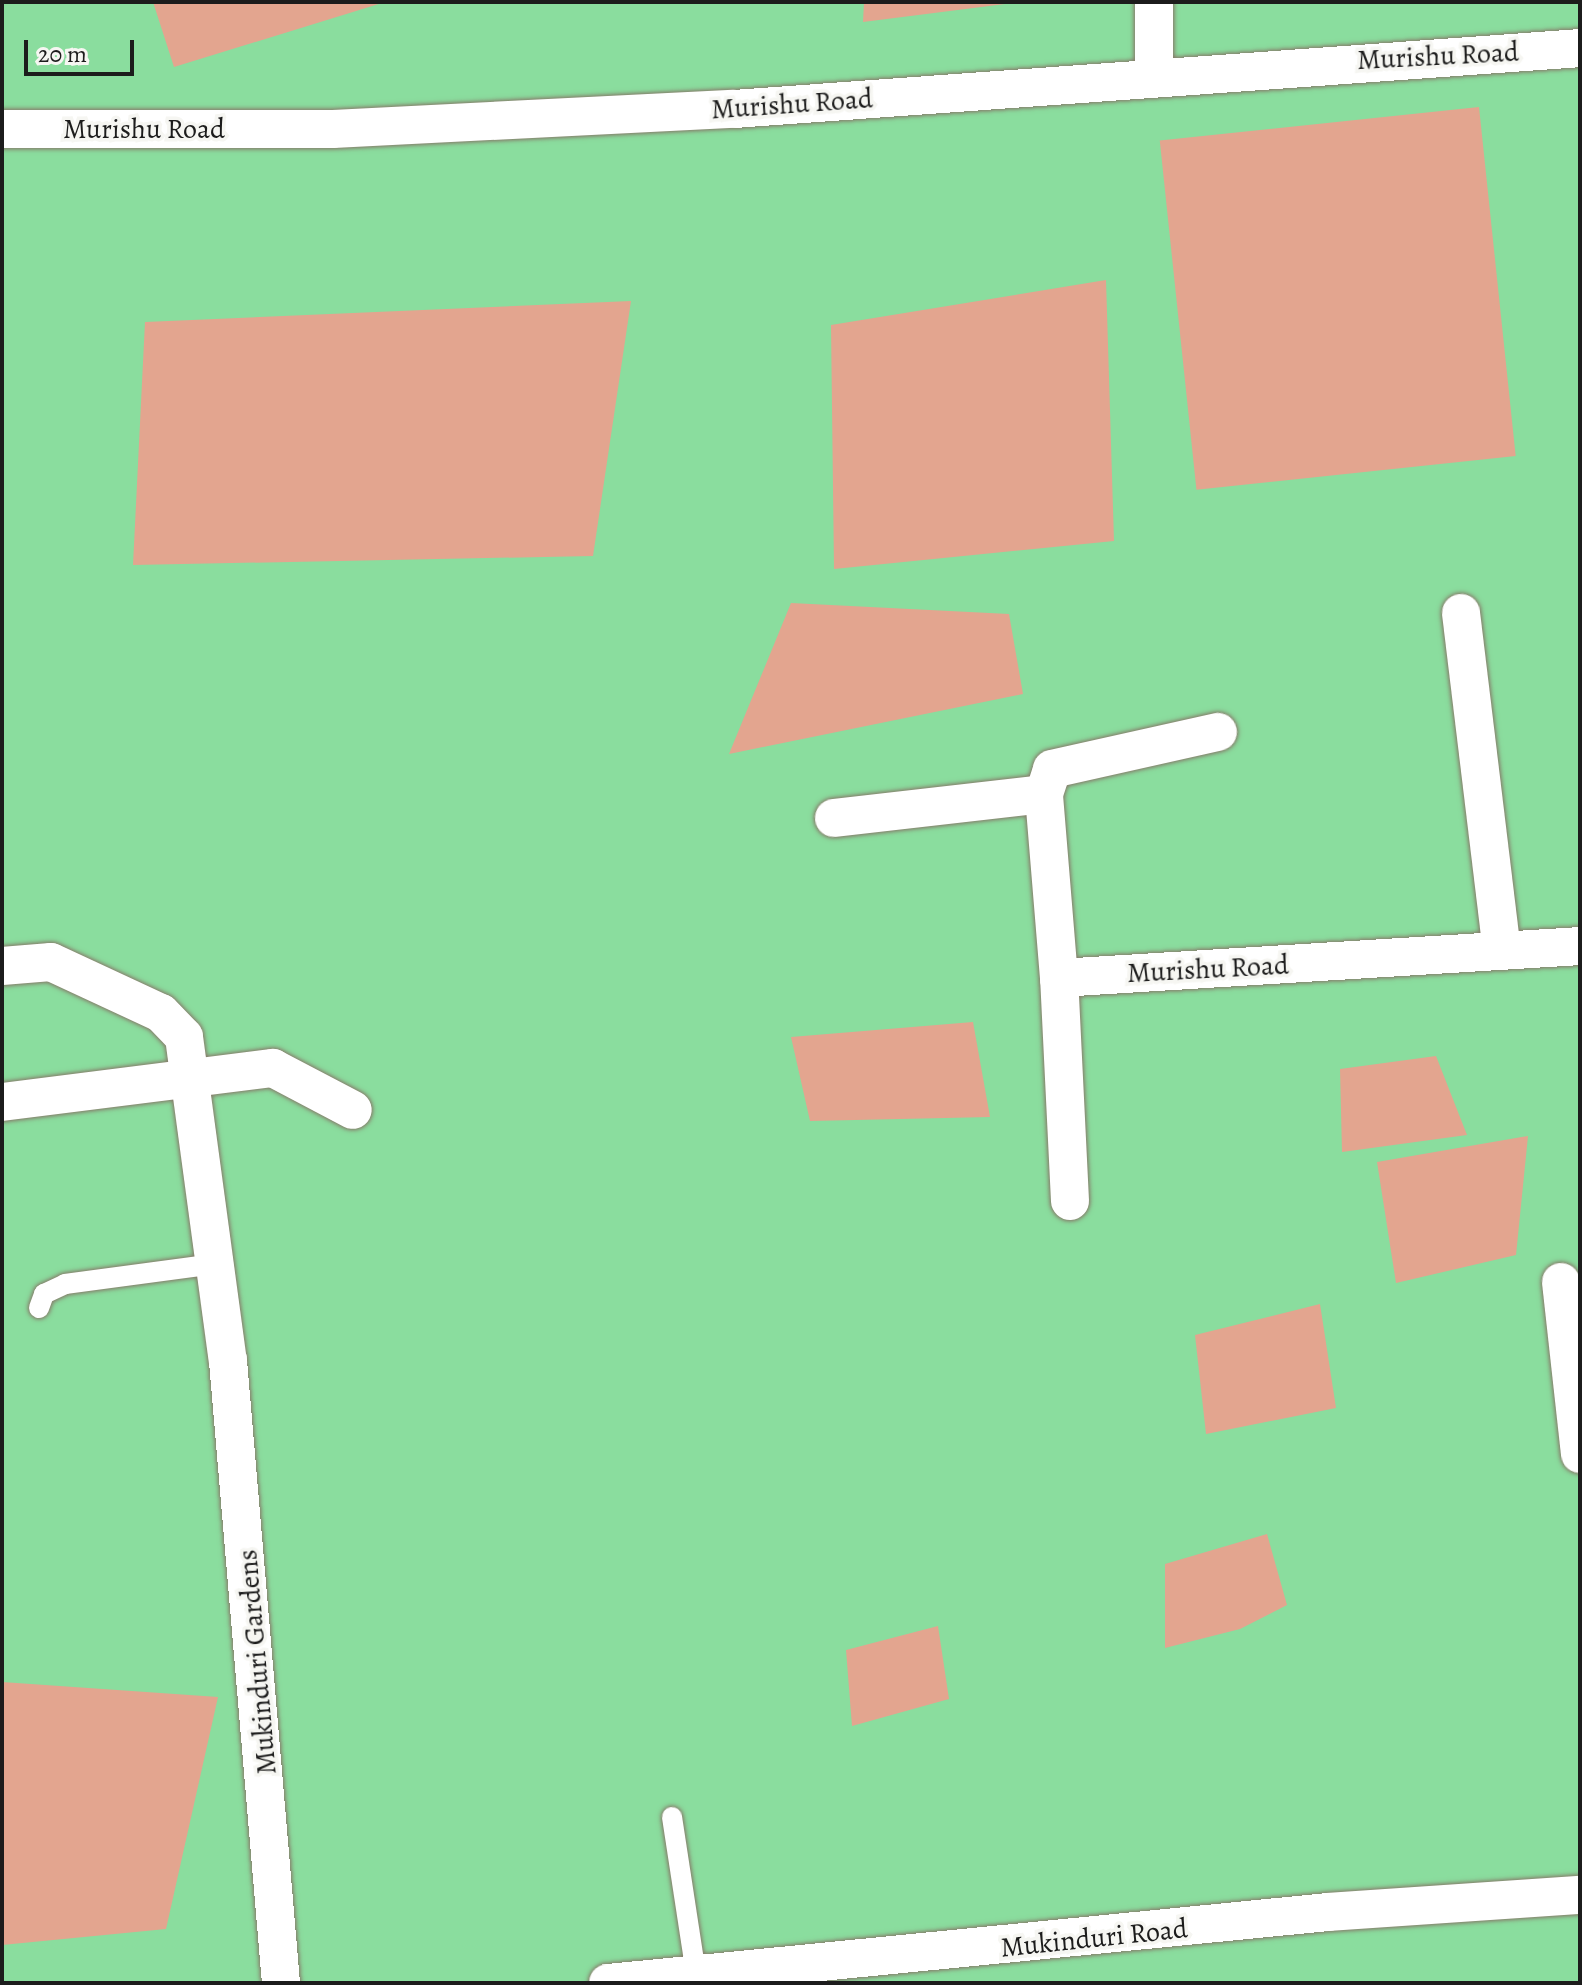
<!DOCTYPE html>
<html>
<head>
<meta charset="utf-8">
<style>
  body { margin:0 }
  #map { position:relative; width:1582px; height:1985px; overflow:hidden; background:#efdcb9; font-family:Alegreya,serif }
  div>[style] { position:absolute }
  .green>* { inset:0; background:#8add9e; transform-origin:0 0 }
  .building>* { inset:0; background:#e3a58f; transform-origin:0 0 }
  .roads { filter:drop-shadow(0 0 2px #867c6a) drop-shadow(0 0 2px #867c6a) }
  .lane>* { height:20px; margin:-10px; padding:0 10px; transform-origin:10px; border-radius:10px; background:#fff }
  .street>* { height:38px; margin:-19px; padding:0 19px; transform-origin:19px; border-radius:19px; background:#fff }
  span { translate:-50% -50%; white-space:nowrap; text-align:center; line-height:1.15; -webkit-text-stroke:7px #f6f6f2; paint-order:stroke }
  .street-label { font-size:28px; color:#1c1c1c }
  .frame { position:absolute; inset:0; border:4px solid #1c1c1c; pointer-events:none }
  .scale { position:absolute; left:24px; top:40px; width:110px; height:36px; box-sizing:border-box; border:4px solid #1c1c1c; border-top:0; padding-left:10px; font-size:24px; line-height:28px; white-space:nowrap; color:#1c1c1c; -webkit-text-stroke:6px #f6f6f2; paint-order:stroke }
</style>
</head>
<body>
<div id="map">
  <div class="green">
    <div style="left:2px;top:2px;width:1578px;height:1981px"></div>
  </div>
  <div class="building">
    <div style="clip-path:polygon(153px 2px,382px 2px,382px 3px,174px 67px)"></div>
    <div style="clip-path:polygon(864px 2px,1005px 2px,1005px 4px,863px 22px)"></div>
    <div style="left:1479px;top:107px;width:351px;height:321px;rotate:84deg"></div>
    <div style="clip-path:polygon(1106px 280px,1114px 541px,834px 569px,831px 325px)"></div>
    <div style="clip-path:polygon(631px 301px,593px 556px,133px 565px,145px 322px)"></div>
    <div style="clip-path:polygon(791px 603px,1009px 614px,1023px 694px,729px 754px)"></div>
    <div style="clip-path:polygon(973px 1022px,990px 1117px,810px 1121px,791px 1037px)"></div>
    <div style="clip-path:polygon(1436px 1056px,1467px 1135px,1342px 1152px,1340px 1069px)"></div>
    <div style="clip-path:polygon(1528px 1136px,1516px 1255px,1396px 1283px,1377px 1162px)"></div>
    <div style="clip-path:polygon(1320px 1304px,1336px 1408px,1206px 1434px,1195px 1335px)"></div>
    <div style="clip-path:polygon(1267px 1534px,1287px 1605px,1240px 1629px,1165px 1648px,1165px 1564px)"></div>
    <div style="clip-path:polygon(938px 1626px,949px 1699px,852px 1726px,846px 1650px)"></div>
    <div style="clip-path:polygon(2px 1682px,218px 1697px,166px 1929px,2px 1945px)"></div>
  </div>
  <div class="roads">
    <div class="lane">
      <div style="left:39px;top:1308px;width:15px;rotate:-70deg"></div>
      <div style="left:44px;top:1294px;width:23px;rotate:-25deg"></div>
      <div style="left:65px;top:1284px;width:151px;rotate:-7.6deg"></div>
      <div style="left:672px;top:1817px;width:159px;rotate:81.3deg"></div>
    </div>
    <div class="street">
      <div style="left:1154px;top:2px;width:74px;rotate:90deg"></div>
      <div style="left:2px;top:129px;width:331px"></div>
      <div style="left:333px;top:129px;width:401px;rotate:-2.9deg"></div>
      <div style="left:734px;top:109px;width:848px;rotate:-4.12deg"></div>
      <div style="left:1461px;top:613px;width:340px;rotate:83.1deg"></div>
      <div style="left:834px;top:818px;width:211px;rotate:-6.5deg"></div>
      <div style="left:2px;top:966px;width:49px;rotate:-4.7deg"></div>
      <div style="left:51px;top:962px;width:121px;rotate:24.9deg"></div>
      <div style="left:161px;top:1013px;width:33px;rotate:46deg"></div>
      <div style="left:184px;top:1037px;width:327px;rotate:82.3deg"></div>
      <div style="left:228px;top:1361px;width:624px;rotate:85.13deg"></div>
      <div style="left:1059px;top:978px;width:185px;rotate:-94.7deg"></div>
      <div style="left:1044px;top:794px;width:26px;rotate:-72deg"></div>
      <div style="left:1052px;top:769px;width:170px;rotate:-12.6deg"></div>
      <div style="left:2px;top:1102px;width:273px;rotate:-7.2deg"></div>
      <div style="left:273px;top:1068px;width:90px;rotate:27.7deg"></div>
      <div style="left:1070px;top:1201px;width:223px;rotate:-92.8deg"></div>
      <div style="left:1059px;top:978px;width:522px;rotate:-3.51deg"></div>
      <div style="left:1561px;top:1282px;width:173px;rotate:83.7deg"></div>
      <div style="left:608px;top:1983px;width:723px;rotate:-5.63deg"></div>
      <div style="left:1328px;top:1912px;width:253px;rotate:-3.9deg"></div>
    </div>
  </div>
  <div class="street-label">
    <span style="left:1438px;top:56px;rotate:-3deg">Murishu Road</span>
    <span style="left:792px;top:104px;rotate:-4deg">Murishu Road</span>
    <span style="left:144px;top:129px">Murishu Road</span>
    <span style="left:1208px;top:969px;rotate:-3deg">Murishu Road</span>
    <span style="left:257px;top:1662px;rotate:-95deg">Mukinduri Gardens</span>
    <span style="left:1094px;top:1938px;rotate:-6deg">Mukinduri Road</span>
  </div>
  <div class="frame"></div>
  <div class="scale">20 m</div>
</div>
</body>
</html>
